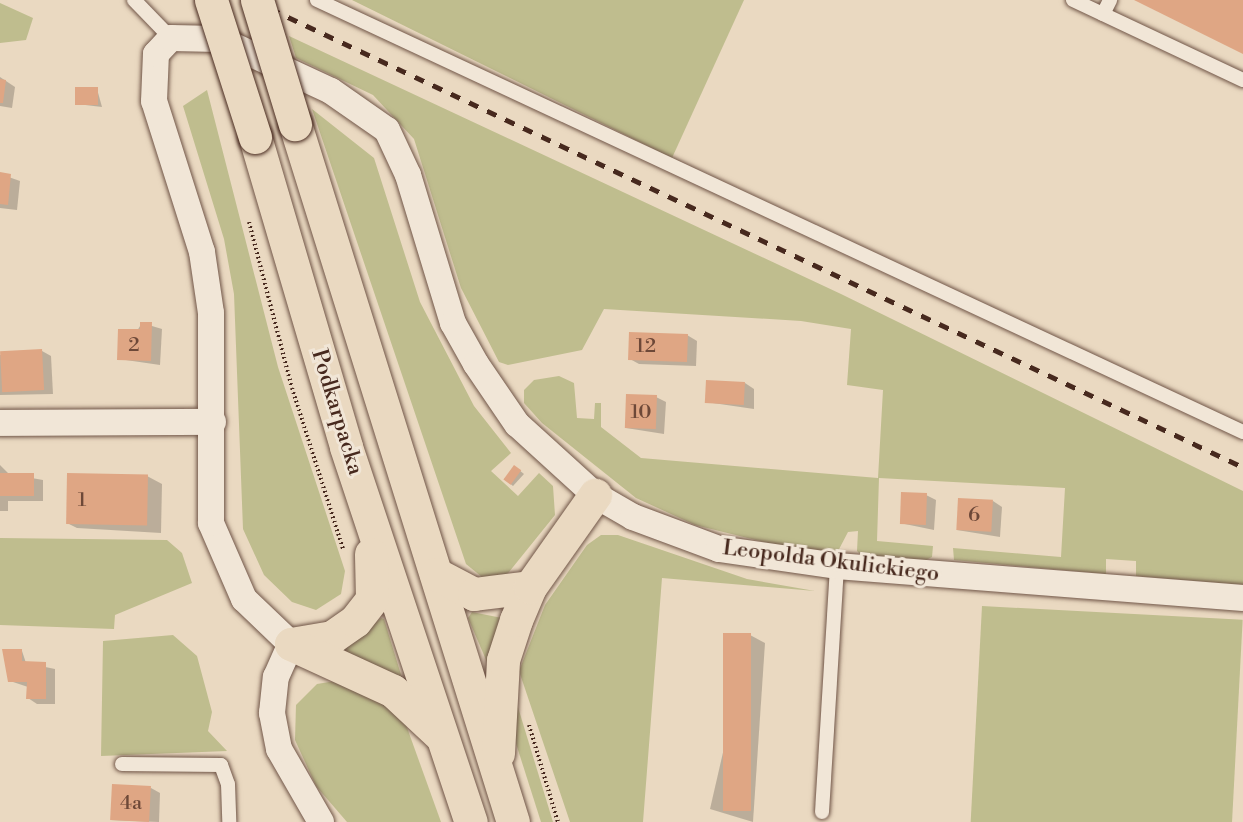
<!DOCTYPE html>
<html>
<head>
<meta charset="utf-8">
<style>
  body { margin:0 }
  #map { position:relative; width:1243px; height:822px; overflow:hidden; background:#ead9c1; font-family:"Libre Bodoni",serif }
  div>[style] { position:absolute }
  .green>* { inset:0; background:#bfbd8e; transform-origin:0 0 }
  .shadow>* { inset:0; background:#0003 }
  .building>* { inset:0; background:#dfa684; transform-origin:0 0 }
  .path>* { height:4px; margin-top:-2px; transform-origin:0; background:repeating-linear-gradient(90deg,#47291e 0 1.5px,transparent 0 4.5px) }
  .roads { filter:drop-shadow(0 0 2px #705547) drop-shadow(0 0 2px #705547) }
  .service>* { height:14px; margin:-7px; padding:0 7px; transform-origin:7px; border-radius:7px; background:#f1e6d7 }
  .minor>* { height:26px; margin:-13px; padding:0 13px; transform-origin:13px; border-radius:13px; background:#f1e6d7 }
  .primary>* { height:33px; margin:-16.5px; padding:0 16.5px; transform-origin:16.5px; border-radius:16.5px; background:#ead9c1 }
  .rail>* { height:4.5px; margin-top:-2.25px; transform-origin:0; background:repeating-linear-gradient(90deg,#47291e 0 10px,transparent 0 20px) }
  .bridges { filter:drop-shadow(0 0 2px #47291e) drop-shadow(0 0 2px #47291e) }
  .primary-bridge>* { height:33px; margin:-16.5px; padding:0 16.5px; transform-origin:16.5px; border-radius:16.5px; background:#ead9c1 }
  span { translate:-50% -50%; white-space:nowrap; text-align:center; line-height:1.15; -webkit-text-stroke:6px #f1e6d7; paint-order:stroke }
  .number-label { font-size:20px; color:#6d4838 }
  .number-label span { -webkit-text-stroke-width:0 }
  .street-label { font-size:22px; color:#47291e }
</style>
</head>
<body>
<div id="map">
  <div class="green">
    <div style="clip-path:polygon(352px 0,744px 0,672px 158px)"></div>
    <div style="clip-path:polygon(0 3px,33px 18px,26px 40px,0 43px)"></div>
    <div style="clip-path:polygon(289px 36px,841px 294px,1243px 491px,1243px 585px,1136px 576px,1136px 561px,1106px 559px,1106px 574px,954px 560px,953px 548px,1061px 557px,1065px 488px,879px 478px,877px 541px,933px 546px,932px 557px,924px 561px,863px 557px,857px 551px,858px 531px,848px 532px,836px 555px,768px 543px,695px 525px,636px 498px,542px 423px,524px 403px,524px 390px,534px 380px,559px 376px,574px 383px,577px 418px,594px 419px,595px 403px,601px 403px,601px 427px,641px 458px,878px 478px,883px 390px,847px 385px,851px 329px,801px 321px,604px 309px,582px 350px,508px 365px,499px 362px,461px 288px,414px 139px,373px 95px,296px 58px)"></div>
    <div style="clip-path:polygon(207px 90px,278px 367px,345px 571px,341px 594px,316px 610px,292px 602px,264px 575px,243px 529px,234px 294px,224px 239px,183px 106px)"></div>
    <div style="clip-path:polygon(312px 109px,374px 158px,420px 302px,474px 406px,511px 453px,491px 471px,518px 496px,539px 473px,553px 486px,555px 515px,505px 577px,482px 577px,466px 564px)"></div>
    <div style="clip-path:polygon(601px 535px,618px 535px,747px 579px,815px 591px,662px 578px,643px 822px,570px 822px,519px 671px,545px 605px,587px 545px)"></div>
    <div style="clip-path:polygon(0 538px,167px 540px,182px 553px,192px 583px,115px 615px,114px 629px,0 625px)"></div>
    <div style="left:982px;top:606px;width:261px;height:217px;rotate:3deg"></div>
    <div style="clip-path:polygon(472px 612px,502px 618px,487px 662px,468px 618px)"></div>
    <div style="clip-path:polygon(381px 618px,384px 619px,402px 678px,343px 651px)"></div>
    <div style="clip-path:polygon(173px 635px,197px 656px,212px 712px,208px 731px,227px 751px,101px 756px,103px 641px)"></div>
    <div style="clip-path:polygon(341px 680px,360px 685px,405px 722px,441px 822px,347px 822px,316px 786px,295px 740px,296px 705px,317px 684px)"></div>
    <div style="clip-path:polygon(510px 681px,553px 822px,541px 822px,512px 731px)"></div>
  </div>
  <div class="shadow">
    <div style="clip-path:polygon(0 77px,15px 87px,12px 108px,0 106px)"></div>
    <div style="clip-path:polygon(97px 89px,102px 107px,77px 104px)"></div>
    <div style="clip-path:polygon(0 174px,20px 181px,17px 210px,0 208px)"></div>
    <div style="clip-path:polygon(142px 323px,162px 329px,160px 365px,119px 359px)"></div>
    <div style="clip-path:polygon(687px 335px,697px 341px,696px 366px,639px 364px,630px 359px)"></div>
    <div style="clip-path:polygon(42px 351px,51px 356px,53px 394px,0 395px,0 355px)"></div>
    <div style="clip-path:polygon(745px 383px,754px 389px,754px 409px,706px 402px)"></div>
    <div style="clip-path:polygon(656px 397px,666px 402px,664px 434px,626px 428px)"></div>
    <div style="clip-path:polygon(0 465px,9px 474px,43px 480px,43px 501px,8px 501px,8px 511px,0 511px)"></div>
    <div style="clip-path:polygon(519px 470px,524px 474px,513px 486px,504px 479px)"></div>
    <div style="clip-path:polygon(147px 476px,162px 484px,161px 533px,77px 528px,67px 523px)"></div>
    <div style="clip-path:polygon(926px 495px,936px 500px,934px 530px,900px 523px)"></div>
    <div style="clip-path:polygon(993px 501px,1002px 507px,1000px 537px,957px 530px)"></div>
    <div style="clip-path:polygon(750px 635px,765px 643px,753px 822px,710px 809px)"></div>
    <div style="clip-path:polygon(3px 651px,22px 651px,26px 663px,55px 669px,55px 704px,37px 704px,28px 698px,28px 687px,10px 681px)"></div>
    <div style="clip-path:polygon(151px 788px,160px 793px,159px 822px,111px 820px)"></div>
  </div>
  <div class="building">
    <div style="clip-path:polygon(1134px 0,1243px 0,1243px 54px)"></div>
    <div style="clip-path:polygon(0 79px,6px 80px,3px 103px,0 103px)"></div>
    <div style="left:75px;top:87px;width:23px;height:18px"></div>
    <div style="clip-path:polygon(0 172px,11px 174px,8px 205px,0 204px)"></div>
    <div style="clip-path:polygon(140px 322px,152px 322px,151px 361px,117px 360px,118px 329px,140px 329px)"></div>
    <div style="left:629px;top:332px;width:59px;height:28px;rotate:2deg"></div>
    <div style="left:42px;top:349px;width:41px;height:42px;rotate:87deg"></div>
    <div style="left:706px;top:380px;width:39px;height:23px;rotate:3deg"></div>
    <div style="left:626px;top:394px;width:31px;height:34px;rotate:2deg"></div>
    <div style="left:514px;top:465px;width:9px;height:18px;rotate:36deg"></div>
    <div style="left:0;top:473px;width:34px;height:23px"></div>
    <div style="left:67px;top:473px;width:81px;height:51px;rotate:1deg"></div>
    <div style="left:901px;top:492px;width:26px;height:32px;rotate:2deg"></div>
    <div style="left:958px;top:498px;width:35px;height:32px;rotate:3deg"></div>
    <div style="left:723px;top:633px;width:28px;height:178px"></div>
    <div style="clip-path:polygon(2px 649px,22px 649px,22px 661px,46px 662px,46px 699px,26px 699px,27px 682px,8px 682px)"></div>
    <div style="left:112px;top:784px;width:39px;height:36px;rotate:3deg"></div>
  </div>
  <div class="path">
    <div style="left:249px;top:222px;width:171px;rotate:75.5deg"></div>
    <div style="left:292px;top:388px;width:169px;rotate:72.4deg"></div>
    <div style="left:529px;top:725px;width:101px;rotate:73.4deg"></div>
  </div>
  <div class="roads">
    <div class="service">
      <div style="left:134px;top:0;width:53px;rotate:45.8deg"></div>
      <div style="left:317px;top:0;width:1022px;rotate:25.01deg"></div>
      <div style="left:1073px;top:0;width:188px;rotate:25.2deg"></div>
      <div style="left:1103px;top:14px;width:16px;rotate:-63deg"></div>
      <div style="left:122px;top:764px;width:99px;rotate:0.6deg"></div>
      <div style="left:221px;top:765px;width:20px;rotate:70deg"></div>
      <div style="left:228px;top:784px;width:38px;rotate:88deg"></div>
      <div style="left:822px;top:812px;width:246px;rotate:-86.5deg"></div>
    </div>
    <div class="minor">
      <div style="left:0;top:423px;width:213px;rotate:-0.3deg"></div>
      <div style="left:321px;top:822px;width:84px;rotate:-119.9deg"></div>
      <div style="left:279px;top:749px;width:37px;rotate:-101deg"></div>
      <div style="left:272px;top:713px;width:36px;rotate:-84deg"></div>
      <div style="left:276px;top:677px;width:36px;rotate:-66deg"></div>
      <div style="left:291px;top:644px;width:65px;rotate:-136.2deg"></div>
      <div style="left:244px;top:599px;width:83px;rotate:-113.5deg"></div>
      <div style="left:211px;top:523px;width:210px;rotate:-90deg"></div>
      <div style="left:211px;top:313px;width:62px;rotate:-98.4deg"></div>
      <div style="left:202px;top:252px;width:158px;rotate:-107.6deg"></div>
      <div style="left:154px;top:101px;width:47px;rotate:-87.6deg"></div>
      <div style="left:156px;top:54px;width:22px;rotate:-47deg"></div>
      <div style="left:171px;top:38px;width:48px;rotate:1.2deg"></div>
      <div style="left:219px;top:39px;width:123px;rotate:24.9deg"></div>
      <div style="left:331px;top:91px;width:68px;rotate:34.9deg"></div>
      <div style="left:387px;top:130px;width:50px;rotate:65deg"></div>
      <div style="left:408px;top:175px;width:155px;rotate:73.1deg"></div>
      <div style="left:453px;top:323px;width:47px;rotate:60.7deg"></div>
      <div style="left:476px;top:364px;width:73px;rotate:55.7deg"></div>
      <div style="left:517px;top:424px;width:105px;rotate:42.3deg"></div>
      <div style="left:595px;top:495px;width:44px;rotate:30.1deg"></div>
      <div style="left:633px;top:517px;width:92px;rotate:20.4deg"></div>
      <div style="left:719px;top:549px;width:119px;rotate:8.2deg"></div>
      <div style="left:837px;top:566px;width:407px;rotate:4.5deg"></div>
    </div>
    <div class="primary">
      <div style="left:295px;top:124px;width:731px;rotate:72.66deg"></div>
      <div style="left:255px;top:137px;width:323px;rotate:73.6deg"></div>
      <div style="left:346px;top:447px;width:395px;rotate:71.6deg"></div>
      <div style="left:436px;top:574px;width:43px;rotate:27.8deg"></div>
      <div style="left:474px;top:594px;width:56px;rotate:-7.1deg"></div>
      <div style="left:291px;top:644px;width:42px;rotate:-9.7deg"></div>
      <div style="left:332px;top:637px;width:28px;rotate:-35deg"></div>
      <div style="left:355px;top:621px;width:28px;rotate:-52deg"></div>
      <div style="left:372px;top:599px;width:45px;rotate:-91.3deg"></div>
      <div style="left:291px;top:644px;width:112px;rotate:24.7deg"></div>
      <div style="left:393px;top:691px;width:63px;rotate:43.1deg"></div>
      <div style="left:498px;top:753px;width:93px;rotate:-86.9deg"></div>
      <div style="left:503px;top:660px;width:42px;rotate:-72deg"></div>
      <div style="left:516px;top:620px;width:36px;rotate:-67deg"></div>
      <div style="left:530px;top:587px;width:113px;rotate:-54.8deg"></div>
    </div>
  </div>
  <div class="rail">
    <div style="left:252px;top:0;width:1096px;rotate:25.23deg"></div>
  </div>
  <div class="bridges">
    <div class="primary-bridge">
      <div style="left:211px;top:0;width:144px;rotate:72.2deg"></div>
      <div style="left:257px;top:0;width:130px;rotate:73deg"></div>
    </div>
  </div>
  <div class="number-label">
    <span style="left:134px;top:345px">2</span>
    <span style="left:646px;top:346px">12</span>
    <span style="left:641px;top:412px">10</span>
    <span style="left:82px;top:500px">1</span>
    <span style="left:974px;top:515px">6</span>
    <span style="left:131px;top:803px">4a</span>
  </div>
  <div class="street-label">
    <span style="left:337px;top:412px;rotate:73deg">Podkarpacka</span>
    <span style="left:831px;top:561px;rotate:7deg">Leopolda Okulickiego</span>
  </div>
</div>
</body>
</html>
